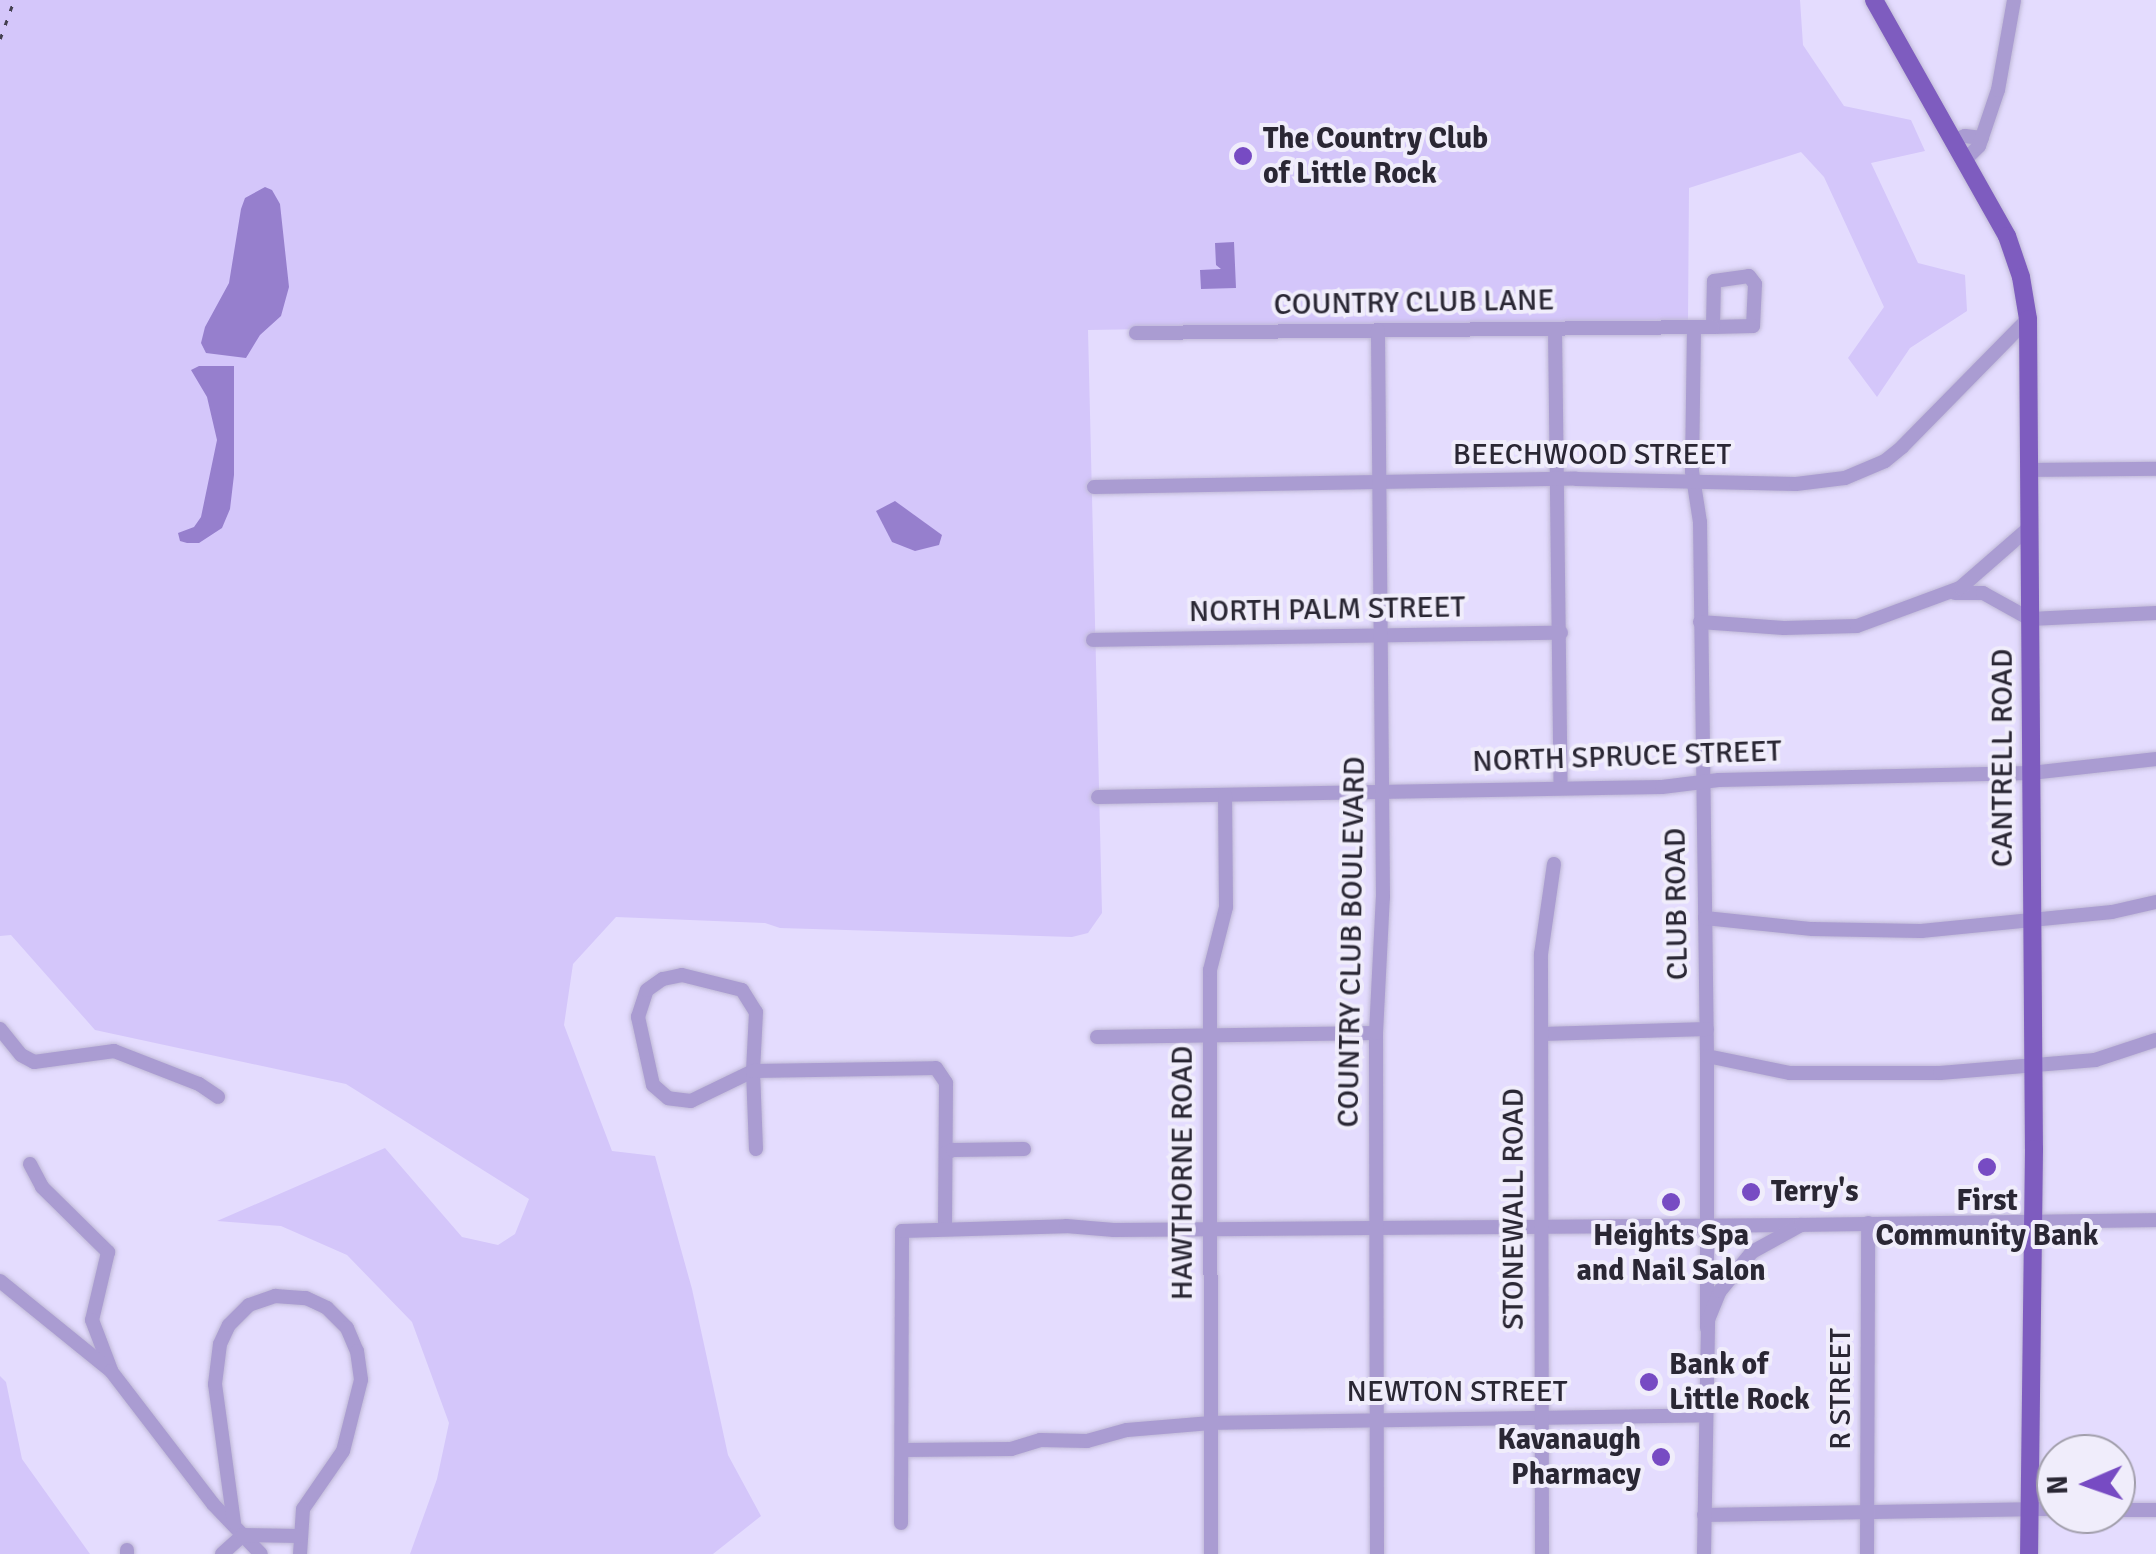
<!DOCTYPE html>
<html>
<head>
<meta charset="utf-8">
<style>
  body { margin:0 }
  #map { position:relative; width:2156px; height:1554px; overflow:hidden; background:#e4dcfe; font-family:Signika,sans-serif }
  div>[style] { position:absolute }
  .green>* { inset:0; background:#d4c6fa }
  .water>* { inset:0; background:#967fcd }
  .roads { filter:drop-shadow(0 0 2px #bfb8d6) drop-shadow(0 0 2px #bfb8d6) }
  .minor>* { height:14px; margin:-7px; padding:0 7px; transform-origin:7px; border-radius:7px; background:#aa9cd2 }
  .major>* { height:18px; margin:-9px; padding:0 9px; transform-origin:9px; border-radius:9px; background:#7e5cbf }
  .rail>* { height:2.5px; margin-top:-1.25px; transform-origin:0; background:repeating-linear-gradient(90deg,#433f4f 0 5px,transparent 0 15px) }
  .dots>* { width:28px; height:28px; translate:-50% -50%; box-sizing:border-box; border:5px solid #f0edfb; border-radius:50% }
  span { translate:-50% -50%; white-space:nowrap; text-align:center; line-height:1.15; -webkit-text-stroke:8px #f0edfb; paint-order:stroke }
  .poi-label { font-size:30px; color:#2a2734; font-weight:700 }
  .left { translate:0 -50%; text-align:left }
  .right { translate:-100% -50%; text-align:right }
  .street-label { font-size:30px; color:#2a2734 }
  .north { position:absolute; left:2036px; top:1434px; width:100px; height:100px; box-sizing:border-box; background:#f0edfb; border:2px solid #a19eab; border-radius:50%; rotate:268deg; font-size:28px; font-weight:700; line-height:40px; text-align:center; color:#2a2734 }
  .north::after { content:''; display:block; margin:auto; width:35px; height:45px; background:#774bc3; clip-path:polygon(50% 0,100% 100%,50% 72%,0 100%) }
</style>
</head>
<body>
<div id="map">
  <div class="green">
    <div style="clip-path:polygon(0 0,1800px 0,1803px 45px,1844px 106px,1911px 120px,1925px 151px,1871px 163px,1918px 263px,1965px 275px,1967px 311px,1910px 348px,1877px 397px,1848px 358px,1884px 307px,1824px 177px,1801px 152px,1689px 188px,1688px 320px,1088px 330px,1102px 913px,1088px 933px,1072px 937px,780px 928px,765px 923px,616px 917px,573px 964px,564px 1025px,612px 1151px,655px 1156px,692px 1289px,728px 1455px,761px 1516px,713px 1554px,410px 1554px,437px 1479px,449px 1423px,412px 1322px,347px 1255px,281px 1226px,217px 1221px,385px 1148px,462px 1237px,498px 1245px,515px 1234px,529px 1199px,346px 1084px,95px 1030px,11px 935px,0 936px)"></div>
    <div style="clip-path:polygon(0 1376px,6px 1382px,22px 1459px,90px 1554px,0 1554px)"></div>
  </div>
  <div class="water">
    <div style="clip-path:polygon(265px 187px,272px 190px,280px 204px,289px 287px,281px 316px,260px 335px,246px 358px,206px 353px,201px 343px,205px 327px,229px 283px,241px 209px,245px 198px)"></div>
    <div style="clip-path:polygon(1234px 242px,1236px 288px,1201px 289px,1200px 270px,1221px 269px,1216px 265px,1215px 243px)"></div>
    <div style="clip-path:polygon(199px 366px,234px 366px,234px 475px,230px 509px,222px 528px,199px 543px,187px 543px,180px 541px,178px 533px,194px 527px,201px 517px,217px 440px,207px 397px,191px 370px)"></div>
    <div style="clip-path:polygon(895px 501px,942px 535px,939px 545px,915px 551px,892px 542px,876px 511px)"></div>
  </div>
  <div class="roads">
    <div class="minor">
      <div style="left:1953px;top:141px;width:13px;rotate:-23deg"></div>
      <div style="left:1965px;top:136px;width:17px;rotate:7deg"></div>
      <div style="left:1965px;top:160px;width:20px;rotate:-45deg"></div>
      <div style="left:1979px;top:146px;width:59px;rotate:-71.3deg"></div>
      <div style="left:1998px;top:90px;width:91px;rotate:-79.9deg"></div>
      <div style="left:1749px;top:276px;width:10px;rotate:53deg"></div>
      <div style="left:1755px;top:284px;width:42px;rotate:92.7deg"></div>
      <div style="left:1753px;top:326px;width:40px;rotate:178.6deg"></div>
      <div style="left:1713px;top:327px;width:46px;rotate:-88.8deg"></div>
      <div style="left:1714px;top:281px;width:35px;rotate:-8deg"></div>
      <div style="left:1694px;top:327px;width:144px;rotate:90.8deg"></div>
      <div style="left:1692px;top:471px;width:52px;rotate:81.1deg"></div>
      <div style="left:1700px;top:522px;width:534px;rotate:89.25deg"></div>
      <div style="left:1707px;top:1056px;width:272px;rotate:90deg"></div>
      <div style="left:1555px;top:329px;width:459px;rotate:89.3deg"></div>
      <div style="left:1136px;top:333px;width:577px;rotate:-0.6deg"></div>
      <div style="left:2029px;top:470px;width:127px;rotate:-0.5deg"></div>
      <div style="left:1094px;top:487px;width:482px;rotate:-1deg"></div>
      <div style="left:1576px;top:479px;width:220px;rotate:1.3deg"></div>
      <div style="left:1796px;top:484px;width:49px;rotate:-7deg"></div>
      <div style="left:1845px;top:478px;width:43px;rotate:-23deg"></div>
      <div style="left:1885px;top:461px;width:22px;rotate:-39deg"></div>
      <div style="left:1902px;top:447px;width:180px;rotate:-45.5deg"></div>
      <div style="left:1955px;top:593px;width:28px"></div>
      <div style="left:1983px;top:593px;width:54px;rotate:29deg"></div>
      <div style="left:2030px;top:619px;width:126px;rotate:-2.7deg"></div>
      <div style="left:1700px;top:622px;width:84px;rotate:4.1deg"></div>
      <div style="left:1784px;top:628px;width:73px;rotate:-1.6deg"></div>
      <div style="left:1857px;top:626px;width:110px;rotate:-20.3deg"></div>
      <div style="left:1960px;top:588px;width:93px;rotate:-41.1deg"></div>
      <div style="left:1093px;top:640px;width:468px;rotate:-0.9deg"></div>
      <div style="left:1098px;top:797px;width:564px;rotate:-1.02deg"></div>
      <div style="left:1662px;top:787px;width:57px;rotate:-7deg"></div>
      <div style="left:1719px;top:780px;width:312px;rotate:-1.3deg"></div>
      <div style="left:2031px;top:773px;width:126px;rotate:-6.4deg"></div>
      <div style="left:1705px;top:918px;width:108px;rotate:5.9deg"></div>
      <div style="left:1812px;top:929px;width:109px;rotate:1.1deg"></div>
      <div style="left:1921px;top:931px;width:192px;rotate:-5.7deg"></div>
      <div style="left:2112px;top:912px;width:45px;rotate:-12.8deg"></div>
      <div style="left:682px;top:975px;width:62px;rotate:14deg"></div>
      <div style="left:742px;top:990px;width:26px;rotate:58deg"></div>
      <div style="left:756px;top:1012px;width:59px;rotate:92.9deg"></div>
      <div style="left:753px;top:1071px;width:69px;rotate:154.2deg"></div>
      <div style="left:691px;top:1101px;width:23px;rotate:-173deg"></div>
      <div style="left:668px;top:1098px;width:20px;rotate:-139deg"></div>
      <div style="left:653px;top:1085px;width:70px;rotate:-102.4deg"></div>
      <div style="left:638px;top:1017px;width:28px;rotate:-72deg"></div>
      <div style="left:647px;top:990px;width:19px;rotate:-35deg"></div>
      <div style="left:663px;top:979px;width:19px;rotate:-12deg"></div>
      <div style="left:0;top:1029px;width:33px;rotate:51deg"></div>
      <div style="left:21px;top:1055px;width:15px;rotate:28deg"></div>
      <div style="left:34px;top:1062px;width:81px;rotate:-7.8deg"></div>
      <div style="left:114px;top:1051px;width:91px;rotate:21.2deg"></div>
      <div style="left:199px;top:1084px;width:23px;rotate:34deg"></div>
      <div style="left:1542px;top:1034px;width:165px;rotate:-1.7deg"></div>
      <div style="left:1097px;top:1037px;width:279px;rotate:-0.8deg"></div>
      <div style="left:1707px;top:1056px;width:85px;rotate:11.6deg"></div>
      <div style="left:1790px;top:1073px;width:150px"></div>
      <div style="left:1940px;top:1073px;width:156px;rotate:-4.8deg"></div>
      <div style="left:2095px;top:1060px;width:64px;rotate:-18.2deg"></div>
      <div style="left:756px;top:1149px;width:78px;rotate:-92.2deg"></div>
      <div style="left:753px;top:1071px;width:183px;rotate:-0.9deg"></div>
      <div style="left:936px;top:1068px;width:18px;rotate:56deg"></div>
      <div style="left:946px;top:1083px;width:145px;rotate:90.4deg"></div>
      <div style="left:946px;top:1153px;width:8px;rotate:-23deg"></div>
      <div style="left:953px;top:1150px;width:71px;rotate:-0.8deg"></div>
      <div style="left:30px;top:1164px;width:26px;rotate:62deg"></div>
      <div style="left:42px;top:1187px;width:93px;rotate:44.6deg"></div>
      <div style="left:108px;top:1252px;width:70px;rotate:103.2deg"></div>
      <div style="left:92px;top:1320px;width:53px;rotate:69.2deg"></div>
      <div style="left:0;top:1281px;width:143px;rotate:39deg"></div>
      <div style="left:111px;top:1371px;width:168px;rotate:52.5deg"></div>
      <div style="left:213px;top:1504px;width:69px;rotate:46.2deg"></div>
      <div style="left:902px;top:1450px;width:109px;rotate:-0.5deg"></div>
      <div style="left:1011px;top:1449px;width:30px;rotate:-17deg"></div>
      <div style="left:1040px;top:1440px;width:47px;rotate:1.2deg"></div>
      <div style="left:1087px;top:1441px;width:41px;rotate:-15.4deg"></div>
      <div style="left:1127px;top:1430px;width:84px;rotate:-4.8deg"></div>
      <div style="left:1211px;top:1423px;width:493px;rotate:-0.9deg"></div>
      <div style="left:2116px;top:1510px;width:40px"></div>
      <div style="left:1704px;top:1515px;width:352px;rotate:-1deg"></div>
      <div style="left:234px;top:1523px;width:140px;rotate:-97.8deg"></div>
      <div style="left:215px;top:1384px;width:40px;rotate:-82.9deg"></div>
      <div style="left:220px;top:1344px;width:21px;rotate:-65deg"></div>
      <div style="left:229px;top:1325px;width:28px;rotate:-45deg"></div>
      <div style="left:249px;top:1305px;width:28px;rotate:-19deg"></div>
      <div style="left:275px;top:1296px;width:31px;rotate:4deg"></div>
      <div style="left:306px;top:1298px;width:23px;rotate:25deg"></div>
      <div style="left:327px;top:1308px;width:28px;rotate:45deg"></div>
      <div style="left:347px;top:1328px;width:25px;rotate:67deg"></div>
      <div style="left:357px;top:1351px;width:29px;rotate:82deg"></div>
      <div style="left:361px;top:1380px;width:73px;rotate:104.2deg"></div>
      <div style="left:343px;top:1451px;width:70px;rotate:124.6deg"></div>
      <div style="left:303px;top:1509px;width:45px;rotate:93.8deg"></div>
      <div style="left:901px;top:1523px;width:292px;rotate:-89.8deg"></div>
      <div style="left:902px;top:1231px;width:164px;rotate:-1.7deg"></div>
      <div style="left:1066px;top:1226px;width:48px;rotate:4.8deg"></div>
      <div style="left:1114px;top:1230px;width:687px;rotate:-0.42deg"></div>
      <div style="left:127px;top:1550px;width:4px;rotate:90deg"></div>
      <div style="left:222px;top:1554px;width:28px;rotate:-42deg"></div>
      <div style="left:243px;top:1535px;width:57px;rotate:1deg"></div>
      <div style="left:1211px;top:1554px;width:584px;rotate:-90.1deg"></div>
      <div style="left:1210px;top:970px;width:65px;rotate:-75.7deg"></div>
      <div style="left:1226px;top:907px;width:112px;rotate:-90.5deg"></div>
      <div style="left:1377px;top:1554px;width:521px;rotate:-90.11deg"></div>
      <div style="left:1376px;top:1033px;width:136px;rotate:-87.1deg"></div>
      <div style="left:1383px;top:897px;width:567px;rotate:-90.51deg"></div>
      <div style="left:1542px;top:1554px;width:600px;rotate:-90.1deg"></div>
      <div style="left:1541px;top:954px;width:91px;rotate:-81.8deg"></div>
      <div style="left:1704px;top:1554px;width:234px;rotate:-89deg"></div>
      <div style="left:1708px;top:1320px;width:31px;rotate:-68deg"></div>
      <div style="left:1720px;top:1291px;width:50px;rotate:-50.6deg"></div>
      <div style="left:1752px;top:1252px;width:56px;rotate:-28.9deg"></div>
      <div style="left:1801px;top:1225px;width:355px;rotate:-0.8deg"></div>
      <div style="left:1867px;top:1554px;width:331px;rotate:-89.8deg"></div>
    </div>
    <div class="major">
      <div style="left:1874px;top:0;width:271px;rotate:60.6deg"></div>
      <div style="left:2007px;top:236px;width:43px;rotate:71.1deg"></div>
      <div style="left:2021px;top:277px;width:43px;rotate:80.5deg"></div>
      <div style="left:2028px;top:319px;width:830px;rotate:89.59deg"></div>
      <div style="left:2034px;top:1149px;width:405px;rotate:90.7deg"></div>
    </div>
  </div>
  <div class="rail">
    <div style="left:0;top:39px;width:41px;rotate:-70.3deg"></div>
  </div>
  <div class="dots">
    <div style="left:1243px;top:156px;background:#774bc3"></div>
    <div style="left:1987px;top:1167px;background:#774bc3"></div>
    <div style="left:1751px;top:1192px;background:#774bc3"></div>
    <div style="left:1671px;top:1202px;background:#774bc3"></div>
    <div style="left:1649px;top:1382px;background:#774bc3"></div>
    <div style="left:1661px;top:1457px;background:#774bc3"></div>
  </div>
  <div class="poi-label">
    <span class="left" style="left:1263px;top:156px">The Country Club<br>of Little Rock</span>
    <span class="left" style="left:1771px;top:1192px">Terry's</span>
    <span style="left:1987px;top:1218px">First<br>Community Bank</span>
    <span style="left:1671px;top:1253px">Heights Spa<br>and Nail Salon</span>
    <span class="left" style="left:1669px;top:1382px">Bank of<br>Little Rock</span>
    <span class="right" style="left:1641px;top:1457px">Kavanaugh<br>Pharmacy</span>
  </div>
  <div class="street-label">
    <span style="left:1414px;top:303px;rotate:-1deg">COUNTRY CLUB LANE</span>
    <span style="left:1592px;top:455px">BEECHWOOD STREET</span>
    <span style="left:1327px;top:610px;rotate:-1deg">NORTH PALM STREET</span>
    <span style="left:1627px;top:757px;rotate:-2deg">NORTH SPRUCE STREET</span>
    <span style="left:2003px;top:758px;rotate:-90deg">CANTRELL ROAD</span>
    <span style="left:1677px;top:904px;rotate:-91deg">CLUB ROAD</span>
    <span style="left:1352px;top:942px;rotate:-89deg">COUNTRY CLUB BOULEVARD</span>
    <span style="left:1183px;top:1173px;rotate:-90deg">HAWTHORNE ROAD</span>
    <span style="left:1514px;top:1209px;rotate:-90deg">STONEWALL ROAD</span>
    <span style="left:1841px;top:1389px;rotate:-90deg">R STREET</span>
    <span style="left:1457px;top:1392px">NEWTON STREET</span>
  </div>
  <div class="north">N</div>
</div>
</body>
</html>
